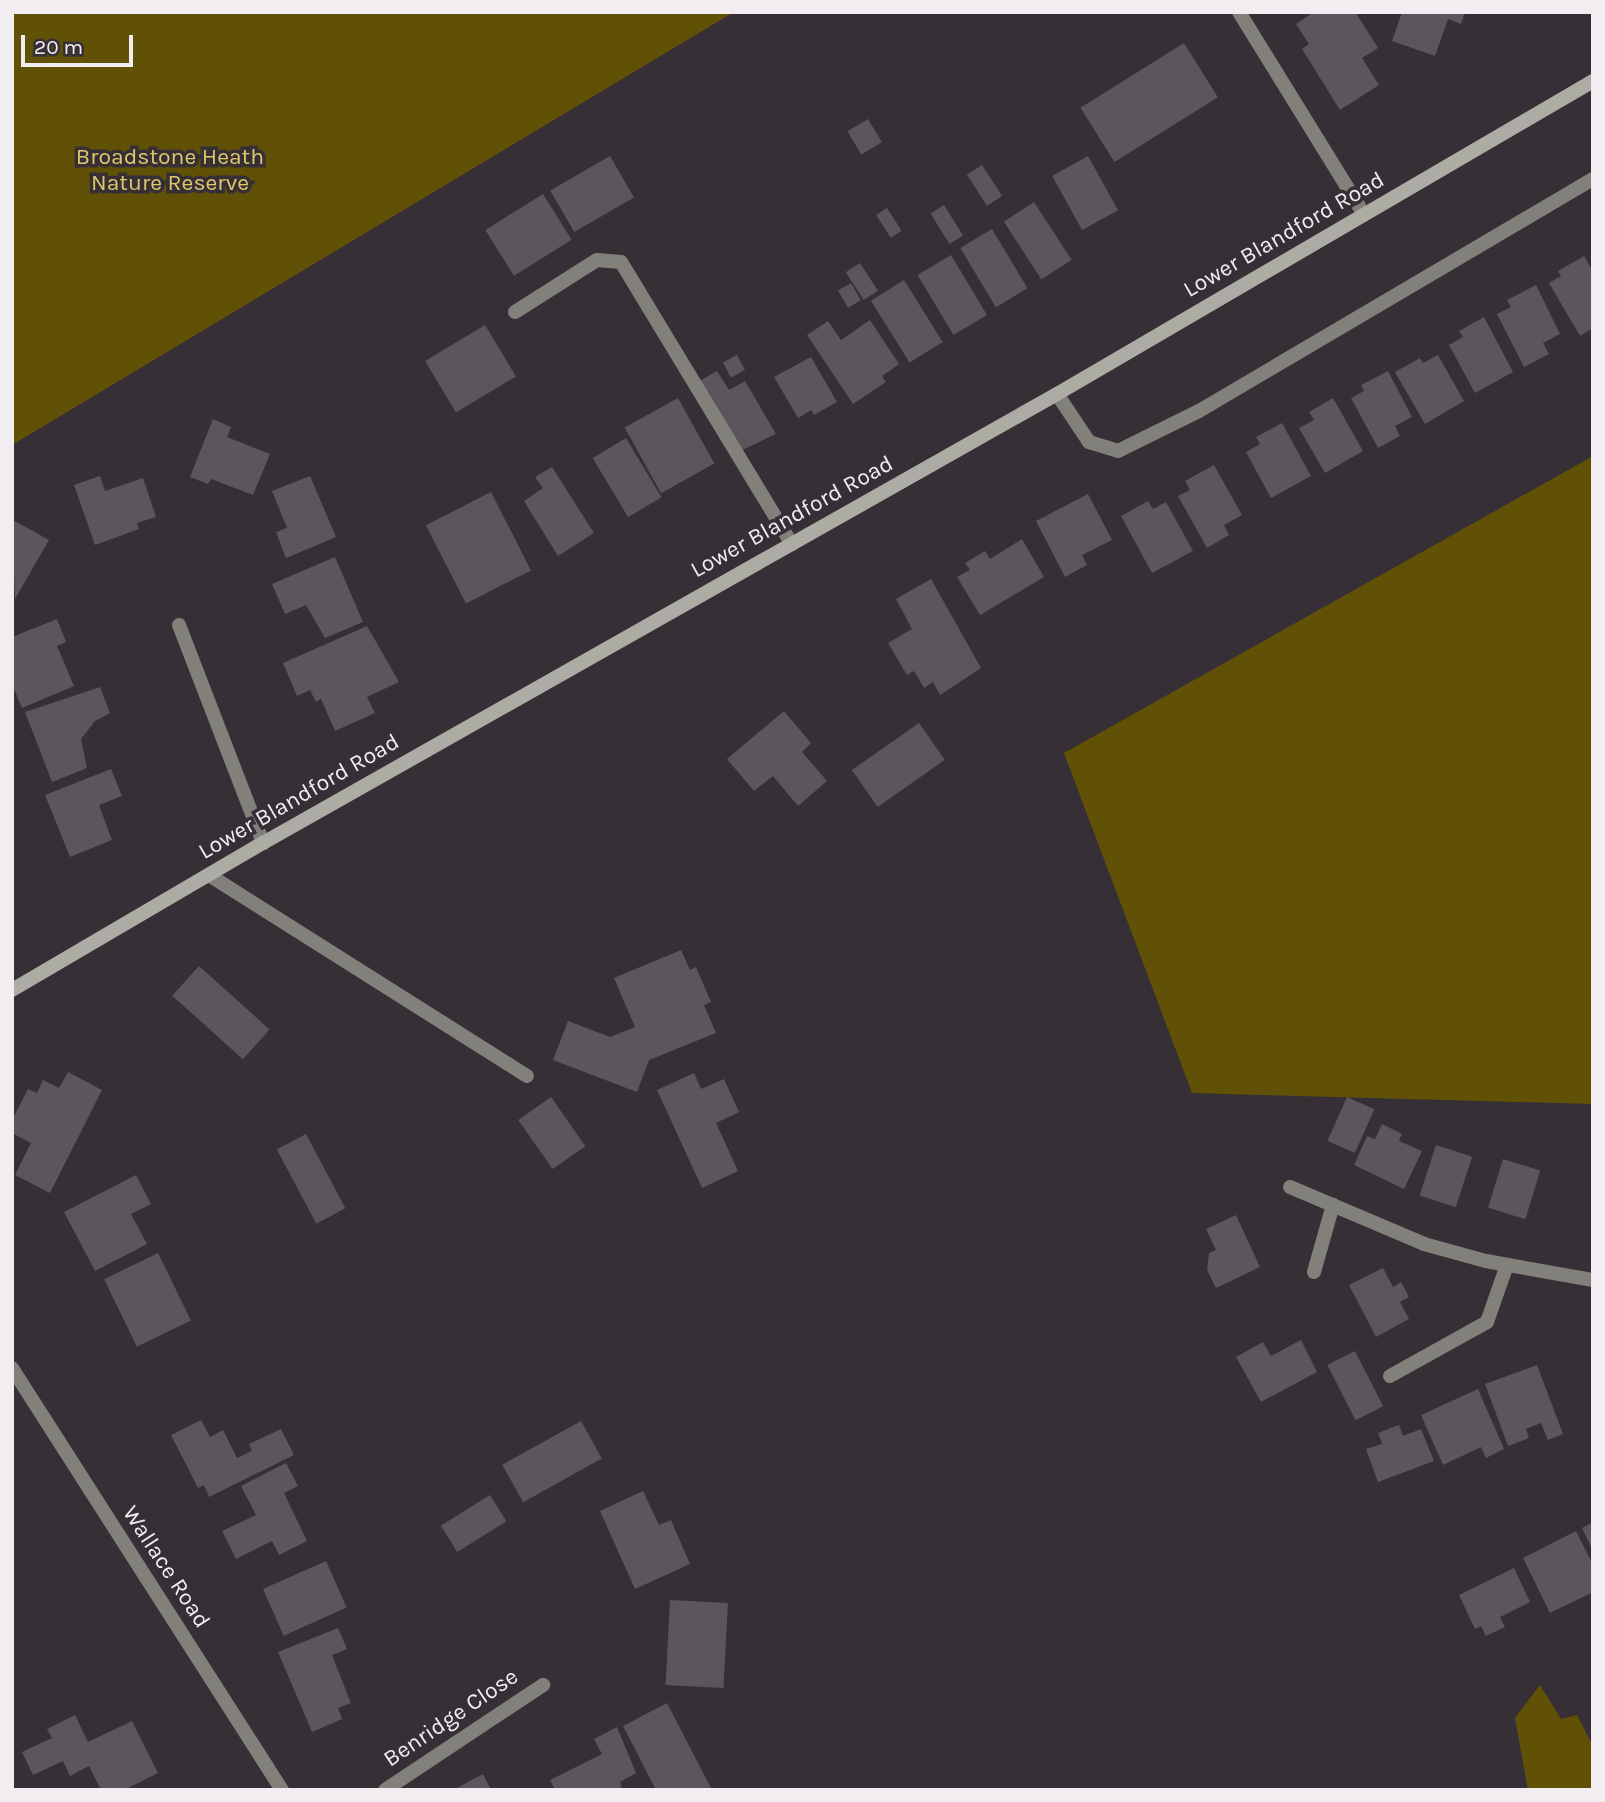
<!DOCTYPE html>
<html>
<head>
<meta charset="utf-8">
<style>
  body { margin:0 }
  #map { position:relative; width:1605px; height:1802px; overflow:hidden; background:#362f36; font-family:Karla,sans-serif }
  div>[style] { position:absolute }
  .green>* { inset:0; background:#615107 }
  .building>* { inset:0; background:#5d555c; transform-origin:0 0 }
  .lane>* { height:14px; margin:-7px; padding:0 7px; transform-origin:7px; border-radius:7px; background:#81807b }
  .street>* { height:14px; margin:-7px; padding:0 7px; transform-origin:7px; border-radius:7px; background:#81807b }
  .secondary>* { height:14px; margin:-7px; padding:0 7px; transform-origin:7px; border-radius:7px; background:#adaca4 }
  span { translate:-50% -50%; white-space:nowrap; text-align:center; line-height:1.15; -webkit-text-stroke:7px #362f36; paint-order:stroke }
  .park-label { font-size:23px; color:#dfc86a }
  .street-label { font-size:23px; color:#f2edf1 }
  .frame { position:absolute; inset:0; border:14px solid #f2edf1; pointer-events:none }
  .scale { position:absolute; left:21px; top:35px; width:112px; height:32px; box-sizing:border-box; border:4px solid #f2edf1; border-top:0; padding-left:9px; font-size:21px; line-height:24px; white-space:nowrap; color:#f2edf1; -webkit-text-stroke:5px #362f36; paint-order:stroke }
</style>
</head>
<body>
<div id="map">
  <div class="green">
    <div style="clip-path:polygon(12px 12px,734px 12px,12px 445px)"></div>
    <div style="clip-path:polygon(1593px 456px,1593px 1104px,1192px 1093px,1064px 753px)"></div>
    <div style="clip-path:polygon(1540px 1685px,1561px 1719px,1577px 1715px,1593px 1746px,1593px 1790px,1528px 1790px,1515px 1718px)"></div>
  </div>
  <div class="building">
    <div style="clip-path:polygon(1314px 12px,1356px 13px,1378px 48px,1362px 58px,1379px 85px,1340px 110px,1302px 49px,1309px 44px,1296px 24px)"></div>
    <div style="clip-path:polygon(1402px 12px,1465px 12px,1461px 24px,1448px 19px,1435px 56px,1392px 41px)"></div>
    <div style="left:1184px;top:43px;width:64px;height:122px;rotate:58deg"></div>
    <div style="left:868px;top:119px;width:27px;height:24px;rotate:59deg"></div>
    <div style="left:610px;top:156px;width:48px;height:69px;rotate:60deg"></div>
    <div style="left:1088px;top:156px;width:62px;height:41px;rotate:61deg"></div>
    <div style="left:982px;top:165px;width:37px;height:18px;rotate:57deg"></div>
    <div style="left:543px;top:194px;width:54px;height:68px;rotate:58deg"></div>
    <div style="left:1034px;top:202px;width:69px;height:36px;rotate:57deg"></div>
    <div style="left:944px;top:205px;width:36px;height:16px;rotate:58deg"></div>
    <div style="left:887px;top:208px;width:27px;height:13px;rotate:57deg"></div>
    <div style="left:992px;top:229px;width:69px;height:37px;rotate:59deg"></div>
    <div style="left:951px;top:255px;width:70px;height:39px;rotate:59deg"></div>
    <div style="clip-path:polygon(1584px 256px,1593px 272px,1593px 328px,1580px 336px,1549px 283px,1561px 276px,1558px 271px)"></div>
    <div style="left:860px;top:263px;width:33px;height:17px;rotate:57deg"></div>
    <div style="left:904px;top:280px;width:73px;height:39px;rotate:58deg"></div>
    <div style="left:851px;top:283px;width:20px;height:15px;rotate:60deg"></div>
    <div style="clip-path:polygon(1536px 285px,1560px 334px,1543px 343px,1549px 354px,1524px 367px,1497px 314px,1511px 307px,1507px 300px)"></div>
    <div style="clip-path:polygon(1484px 317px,1513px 372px,1475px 393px,1449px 345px,1463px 337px,1459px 331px)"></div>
    <div style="clip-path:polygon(870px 320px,899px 364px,882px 376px,886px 382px,853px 404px,807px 335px,828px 321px,841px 340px)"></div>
    <div style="left:485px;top:325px;width:60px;height:70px;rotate:59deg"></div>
    <div style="left:737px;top:355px;width:17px;height:16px;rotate:62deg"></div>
    <div style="clip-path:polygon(1438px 355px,1464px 401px,1425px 424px,1395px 372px,1420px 358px,1423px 363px)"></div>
    <div style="clip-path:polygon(811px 357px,837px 402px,814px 415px,811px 410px,798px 418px,774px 377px)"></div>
    <div style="clip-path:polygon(717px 371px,729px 390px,745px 381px,776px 434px,740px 451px,698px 382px)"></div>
    <div style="clip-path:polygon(1388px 371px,1412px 417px,1395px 426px,1400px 436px,1378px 448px,1351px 398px,1364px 391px,1361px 385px)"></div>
    <div style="left:678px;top:398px;width:75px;height:61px;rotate:61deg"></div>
    <div style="clip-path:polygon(1333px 398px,1363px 451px,1325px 473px,1299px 428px,1314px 420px,1309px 412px)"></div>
    <div style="clip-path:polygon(213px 419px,231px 427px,227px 437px,270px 454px,253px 495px,211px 479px,208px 484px,190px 477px)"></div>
    <div style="clip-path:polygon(1282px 423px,1311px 476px,1271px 498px,1246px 452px,1260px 444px,1256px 437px)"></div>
    <div style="left:626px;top:438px;width:69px;height:39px;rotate:59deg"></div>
    <div style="clip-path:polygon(1214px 465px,1242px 515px,1224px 525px,1229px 535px,1207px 548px,1178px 496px,1190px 490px,1185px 481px)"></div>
    <div style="clip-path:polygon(552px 467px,594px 533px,558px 556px,524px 501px,543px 488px,535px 477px)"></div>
    <div style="clip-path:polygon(100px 476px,105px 491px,143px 478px,156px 517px,137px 523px,139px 529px,95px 545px,74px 485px)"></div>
    <div style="clip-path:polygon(310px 476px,336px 537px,286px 558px,276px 532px,287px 528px,272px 491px)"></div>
    <div style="left:491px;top:492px;width:88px;height:73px;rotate:63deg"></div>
    <div style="clip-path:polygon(1088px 494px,1112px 540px,1082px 555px,1087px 565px,1065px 577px,1036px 521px)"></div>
    <div style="clip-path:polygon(1148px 501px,1153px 509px,1166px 502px,1193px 551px,1152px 573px,1121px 516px)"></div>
    <div style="clip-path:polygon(15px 521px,49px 540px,15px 599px,12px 526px)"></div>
    <div style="clip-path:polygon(1022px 539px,1044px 577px,980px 615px,957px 577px,970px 570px,965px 563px,985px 551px,990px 559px)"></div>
    <div style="clip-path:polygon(335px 557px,363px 622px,325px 638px,306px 605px,285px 614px,272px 584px)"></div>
    <div style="clip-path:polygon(931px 579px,981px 668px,940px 695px,933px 682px,924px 688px,914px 671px,907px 675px,888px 643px,912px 629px,896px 599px)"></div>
    <div style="clip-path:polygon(57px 619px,66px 642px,57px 646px,74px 686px,22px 708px,12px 684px,12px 637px)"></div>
    <div style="clip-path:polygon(367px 626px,399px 682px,367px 697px,375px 713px,335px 731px,321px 699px,316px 702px,310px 690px,297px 696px,283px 663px)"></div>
    <div style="clip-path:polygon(100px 687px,110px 713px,95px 721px,81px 739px,87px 768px,52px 782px,25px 712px)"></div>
    <div style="clip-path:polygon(784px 711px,811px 743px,802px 752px,827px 781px,798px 806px,773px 776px,754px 791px,727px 759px)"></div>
    <div style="left:919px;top:723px;width:45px;height:82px;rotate:55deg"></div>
    <div style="clip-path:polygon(111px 769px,122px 796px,99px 805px,112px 840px,70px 857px,45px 795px)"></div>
    <div style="clip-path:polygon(681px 950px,690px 970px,696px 967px,711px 1002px,704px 1005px,716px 1033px,649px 1060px,637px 1092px,553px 1060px,568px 1021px,610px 1037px,635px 1027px,614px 978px)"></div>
    <div style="left:199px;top:966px;width:95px;height:40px;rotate:42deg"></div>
    <div style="clip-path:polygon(68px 1072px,102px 1090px,50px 1193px,15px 1175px,31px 1143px,12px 1133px,12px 1120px,28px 1089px,37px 1093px,43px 1080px,59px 1088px)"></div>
    <div style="clip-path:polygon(694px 1073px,701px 1089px,724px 1079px,739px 1112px,716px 1123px,738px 1171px,702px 1188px,657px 1090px)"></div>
    <div style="left:551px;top:1097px;width:60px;height:40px;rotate:55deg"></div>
    <div style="left:1347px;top:1097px;width:30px;height:48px;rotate:24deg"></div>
    <div style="clip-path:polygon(1382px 1124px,1402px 1134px,1399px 1141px,1422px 1151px,1404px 1189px,1354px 1165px,1367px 1136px,1375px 1139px)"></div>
    <div style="left:306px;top:1134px;width:84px;height:33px;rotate:62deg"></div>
    <div style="left:1436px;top:1145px;width:38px;height:53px;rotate:18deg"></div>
    <div style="left:1503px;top:1159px;width:39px;height:51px;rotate:17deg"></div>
    <div style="clip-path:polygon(136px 1175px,151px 1204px,131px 1214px,147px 1244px,95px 1271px,64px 1212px)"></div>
    <div style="clip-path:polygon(1236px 1215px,1260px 1267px,1216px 1288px,1207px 1270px,1209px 1253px,1216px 1250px,1206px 1229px)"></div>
    <div style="left:158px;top:1253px;width:75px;height:60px;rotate:64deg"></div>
    <div style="clip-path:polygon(1383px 1268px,1393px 1287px,1401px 1282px,1409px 1297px,1400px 1302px,1409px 1319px,1376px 1337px,1349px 1285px)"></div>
    <div style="clip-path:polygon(1301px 1340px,1317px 1372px,1261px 1402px,1236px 1357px,1263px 1342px,1271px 1356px)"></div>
    <div style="left:1355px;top:1351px;width:62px;height:31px;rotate:63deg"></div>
    <div style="clip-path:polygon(1537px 1365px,1563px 1434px,1548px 1440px,1541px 1423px,1526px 1429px,1529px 1438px,1508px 1446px,1485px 1384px)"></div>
    <div style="clip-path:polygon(1478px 1389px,1504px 1449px,1486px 1458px,1481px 1447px,1443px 1465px,1421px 1415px)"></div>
    <div style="clip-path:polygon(201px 1420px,210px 1437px,223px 1430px,237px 1458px,252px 1451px,249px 1444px,281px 1429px,294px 1455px,209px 1497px,204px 1485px,198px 1488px,171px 1435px)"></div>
    <div style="left:581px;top:1421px;width:43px;height:90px;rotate:61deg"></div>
    <div style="clip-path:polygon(1399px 1425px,1403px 1436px,1421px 1429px,1434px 1461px,1378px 1482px,1366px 1449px,1382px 1444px,1378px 1433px)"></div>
    <div style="clip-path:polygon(286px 1463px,298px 1486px,284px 1493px,307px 1541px,279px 1555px,272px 1541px,236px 1559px,222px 1531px,256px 1515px,241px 1486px)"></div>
    <div style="clip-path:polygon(643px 1491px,659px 1525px,671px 1520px,690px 1564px,635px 1589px,600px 1511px)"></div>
    <div style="left:490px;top:1495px;width:31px;height:58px;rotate:58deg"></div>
    <div style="clip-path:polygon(1593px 1522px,1593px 1551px,1582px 1528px)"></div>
    <div style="clip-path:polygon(1576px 1531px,1593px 1565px,1593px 1592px,1550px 1613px,1523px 1558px)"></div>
    <div style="left:326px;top:1561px;width:51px;height:69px;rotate:66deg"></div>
    <div style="clip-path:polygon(1514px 1568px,1530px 1602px,1500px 1617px,1505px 1627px,1486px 1636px,1481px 1626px,1475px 1629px,1459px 1595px)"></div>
    <div style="left:670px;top:1600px;width:58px;height:85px;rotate:3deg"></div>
    <div style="clip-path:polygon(338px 1628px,347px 1649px,332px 1655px,351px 1703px,338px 1708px,342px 1719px,312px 1732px,278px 1652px)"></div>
    <div style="clip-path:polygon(667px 1703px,712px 1790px,656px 1790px,623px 1726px)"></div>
    <div style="clip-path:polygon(75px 1715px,88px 1742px,132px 1721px,158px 1773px,124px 1790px,101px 1790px,89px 1766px,70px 1776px,63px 1761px,33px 1775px,22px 1752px,52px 1738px,47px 1729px)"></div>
    <div style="clip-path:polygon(617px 1727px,636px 1773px,620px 1782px,622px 1787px,616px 1790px,555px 1790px,550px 1780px,602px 1754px,594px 1739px)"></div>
    <div style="clip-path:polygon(483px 1774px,491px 1790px,453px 1790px)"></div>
  </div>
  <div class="lane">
    <div style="left:1239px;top:12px;width:238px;rotate:58.3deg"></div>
    <div style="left:515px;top:312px;width:97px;rotate:-32.4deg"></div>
    <div style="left:597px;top:260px;width:24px;rotate:5deg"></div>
    <div style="left:621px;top:262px;width:330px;rotate:58.8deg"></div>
    <div style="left:1057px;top:394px;width:58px;rotate:56.3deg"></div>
    <div style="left:1089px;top:442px;width:30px;rotate:17deg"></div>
    <div style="left:1118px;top:451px;width:90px;rotate:-26.3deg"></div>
    <div style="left:1199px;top:411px;width:457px;rotate:-30.5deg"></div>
    <div style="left:1390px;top:1376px;width:111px;rotate:-29.1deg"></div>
    <div style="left:1487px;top:1322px;width:60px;rotate:-70.7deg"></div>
  </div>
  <div class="street">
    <div style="left:179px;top:625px;width:234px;rotate:68.9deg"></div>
    <div style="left:209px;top:875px;width:376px;rotate:32.3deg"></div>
    <div style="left:1290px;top:1187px;width:146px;rotate:23deg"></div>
    <div style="left:1424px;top:1244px;width:64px;rotate:15.3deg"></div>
    <div style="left:1486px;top:1261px;width:109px;rotate:10.1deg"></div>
    <div style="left:1314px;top:1272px;width:70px;rotate:-74.2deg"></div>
    <div style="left:12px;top:1368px;width:501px;rotate:57.39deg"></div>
    <div style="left:385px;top:1790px;width:190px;rotate:-33.6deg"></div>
  </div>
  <div class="secondary">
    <div style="left:12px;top:990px;width:291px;rotate:-30.4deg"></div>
    <div style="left:263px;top:843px;width:912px;rotate:-29.49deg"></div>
    <div style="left:1057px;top:394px;width:621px;rotate:-30.28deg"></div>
  </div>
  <div class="park-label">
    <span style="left:170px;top:170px">Broadstone Heath<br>Nature Reserve</span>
  </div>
  <div class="street-label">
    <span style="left:1284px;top:235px;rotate:-30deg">Lower Blandford Road</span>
    <span style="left:792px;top:517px;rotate:-29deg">Lower Blandford Road</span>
    <span style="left:299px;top:797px;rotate:-30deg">Lower Blandford Road</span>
    <span style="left:166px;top:1567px;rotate:57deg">Wallace Road</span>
    <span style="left:451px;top:1718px;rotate:-34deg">Benridge Close</span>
  </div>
  <div class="frame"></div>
  <div class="scale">20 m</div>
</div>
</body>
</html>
